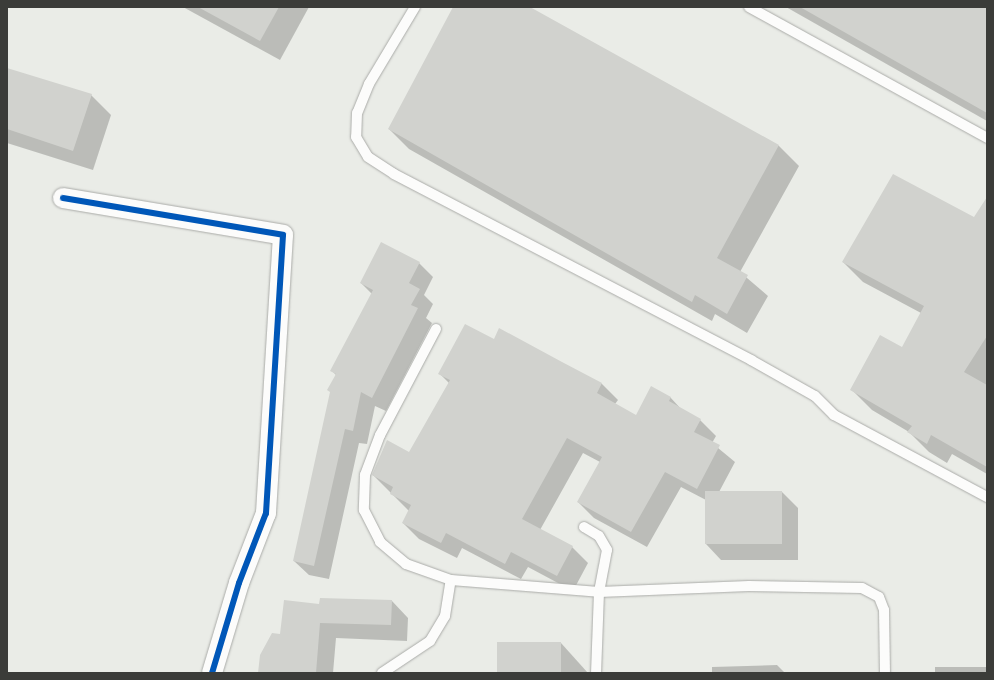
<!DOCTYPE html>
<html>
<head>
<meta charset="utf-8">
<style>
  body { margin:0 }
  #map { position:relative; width:994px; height:680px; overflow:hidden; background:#eaece7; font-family:"Golos Text",sans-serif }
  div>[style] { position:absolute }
  .shadow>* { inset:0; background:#0003; transform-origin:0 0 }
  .building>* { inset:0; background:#d1d2ce; transform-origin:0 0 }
  .roads { filter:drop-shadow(0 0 1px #aaaba8) drop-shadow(0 0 1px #aaaba8) }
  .lane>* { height:10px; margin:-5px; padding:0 5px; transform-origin:5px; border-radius:5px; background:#fcfcfb }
  .street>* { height:20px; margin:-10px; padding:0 10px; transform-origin:10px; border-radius:10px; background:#fcfcfb }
  .cycleway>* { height:6px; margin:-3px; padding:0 3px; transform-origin:3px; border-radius:3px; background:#0057b8 }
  span { translate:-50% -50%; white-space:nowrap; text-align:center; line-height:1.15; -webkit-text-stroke:3px #fff; paint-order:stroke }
  .frame { position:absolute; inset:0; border:8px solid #3b3c39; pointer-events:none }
</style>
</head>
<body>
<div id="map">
  <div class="shadow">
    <div style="clip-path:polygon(183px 7px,309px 7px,280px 60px)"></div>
    <div style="clip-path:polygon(454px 7px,528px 7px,779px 146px,799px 166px,740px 272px,768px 296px,747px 333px,715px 314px,712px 321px,409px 149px,389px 129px)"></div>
    <div style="clip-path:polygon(786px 7px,987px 7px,987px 121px)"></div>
    <div style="clip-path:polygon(7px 69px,91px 95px,111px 115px,93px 170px,7px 143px)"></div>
    <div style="clip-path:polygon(987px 199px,987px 474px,952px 454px,947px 463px,929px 452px,909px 432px,872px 410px,851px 389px,902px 349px,921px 313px,863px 282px,843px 262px,974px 219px)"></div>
    <div style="clip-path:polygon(419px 263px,433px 277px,424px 295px,433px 304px,426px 318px,432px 323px,386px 411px,375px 406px,367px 444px,359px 443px,329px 579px,309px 575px,294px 561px,336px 375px,332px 371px,372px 294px,361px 283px)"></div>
    <div style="clip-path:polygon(494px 340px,562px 363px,602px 384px,618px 400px,615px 404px,636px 416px,670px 397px,682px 410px,700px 420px,716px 436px,712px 443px,735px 462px,719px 492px,782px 492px,798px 508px,798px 560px,721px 560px,706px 544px,706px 500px,681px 487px,647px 547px,594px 518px,578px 502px,600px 462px,583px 453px,540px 530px,572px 547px,588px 563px,573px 591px,528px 567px,521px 579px,462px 548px,457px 558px,419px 539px,403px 523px,409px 511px,373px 475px,410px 454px,449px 383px,440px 374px)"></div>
    <div style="clip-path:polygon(392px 601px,408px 618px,407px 641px,336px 638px,333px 673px,259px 673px,281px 635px,320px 605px)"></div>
    <div style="clip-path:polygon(561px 643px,588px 673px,498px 673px)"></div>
    <div style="clip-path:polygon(777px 665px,785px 673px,712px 673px,712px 667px)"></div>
    <div style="left:935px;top:667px;width:52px;height:6px"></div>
  </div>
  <div class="building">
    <div style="clip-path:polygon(198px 7px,279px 7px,260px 41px)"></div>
    <div style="clip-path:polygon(453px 7px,530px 7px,779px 145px,717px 258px,748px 275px,727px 314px,695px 295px,692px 302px,388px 129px)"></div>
    <div style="clip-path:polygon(800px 7px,987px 7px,987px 113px)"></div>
    <div style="clip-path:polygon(7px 68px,92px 94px,73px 151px,7px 129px)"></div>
    <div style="clip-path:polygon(893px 174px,974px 217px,987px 197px,987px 336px,964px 372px,987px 385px,987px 467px,931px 435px,927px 444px,907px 432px,912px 426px,850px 390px,880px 335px,902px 347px,924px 306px,842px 262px)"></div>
    <div style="clip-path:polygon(381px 242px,420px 262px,409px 283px,420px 289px,411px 305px,418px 308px,372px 398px,361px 392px,353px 431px,345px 429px,314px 566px,293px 561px,330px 392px,327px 390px,336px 374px,330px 371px,373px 290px,360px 283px)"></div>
    <div style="clip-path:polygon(465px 324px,494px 339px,499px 328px,562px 362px,602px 383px,597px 393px,636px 415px,651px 386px,671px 397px,669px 401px,701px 419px,694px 432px,720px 445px,697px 489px,665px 472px,631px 532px,577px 502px,602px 457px,567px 438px,522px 519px,573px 546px,557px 576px,511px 552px,505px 564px,446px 533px,441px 543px,402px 523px,411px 505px,390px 494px,393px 487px,372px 475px,387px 440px,409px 452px,450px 380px,438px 374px)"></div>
    <div style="left:705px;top:491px;width:77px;height:53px"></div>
    <div style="clip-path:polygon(320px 598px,392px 600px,391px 625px,320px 623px,316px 673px,258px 673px,260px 655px,272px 633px,280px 634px,284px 600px,319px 604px)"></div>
    <div style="left:561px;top:642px;width:31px;height:64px;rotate:90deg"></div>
  </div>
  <div class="roads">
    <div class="lane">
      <div style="left:415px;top:7px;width:90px;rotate:120.9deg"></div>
      <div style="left:369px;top:84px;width:31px;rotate:112deg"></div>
      <div style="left:357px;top:113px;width:24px;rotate:92deg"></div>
      <div style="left:356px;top:137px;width:23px;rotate:59deg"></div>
      <div style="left:368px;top:157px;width:31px;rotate:33deg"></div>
      <div style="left:394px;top:174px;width:403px;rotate:27.5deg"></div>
      <div style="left:751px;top:360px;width:73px;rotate:29.4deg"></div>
      <div style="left:815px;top:396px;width:27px;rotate:45deg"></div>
      <div style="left:834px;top:415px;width:174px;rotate:28.2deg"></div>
      <div style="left:749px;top:7px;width:272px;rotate:28.8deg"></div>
      <div style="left:436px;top:329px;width:120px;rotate:117.8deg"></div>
      <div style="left:380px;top:435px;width:43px;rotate:110.6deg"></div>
      <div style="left:365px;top:475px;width:35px;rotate:92deg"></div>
      <div style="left:364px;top:510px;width:36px;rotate:63deg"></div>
      <div style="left:380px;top:542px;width:34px;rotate:40deg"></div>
      <div style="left:406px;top:564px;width:48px;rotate:19.6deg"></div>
      <div style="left:451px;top:580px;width:148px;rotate:4.6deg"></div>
      <div style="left:599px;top:592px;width:150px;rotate:-2.3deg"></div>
      <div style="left:749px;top:586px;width:113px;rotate:1deg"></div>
      <div style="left:862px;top:588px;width:19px;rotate:28deg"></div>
      <div style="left:879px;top:597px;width:14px;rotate:69deg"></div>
      <div style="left:884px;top:610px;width:63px;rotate:89.1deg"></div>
      <div style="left:584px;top:527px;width:17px;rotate:31deg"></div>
      <div style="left:599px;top:536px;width:16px;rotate:60deg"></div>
      <div style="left:607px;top:550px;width:43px;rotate:100.8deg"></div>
      <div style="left:599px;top:592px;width:81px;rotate:92.1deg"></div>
      <div style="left:382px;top:673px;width:58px;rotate:-33.7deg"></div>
      <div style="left:430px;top:641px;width:29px;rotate:-59deg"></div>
      <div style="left:445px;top:616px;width:36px;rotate:-81deg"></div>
    </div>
    <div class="street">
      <div style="left:63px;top:198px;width:223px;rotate:9.5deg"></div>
      <div style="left:283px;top:235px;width:279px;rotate:93.5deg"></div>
      <div style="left:266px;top:513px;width:75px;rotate:111.1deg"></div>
      <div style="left:239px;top:583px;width:94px;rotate:106.7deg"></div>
    </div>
  </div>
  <div class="cycleway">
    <div style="left:63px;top:198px;width:223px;rotate:9.5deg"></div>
    <div style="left:283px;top:235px;width:279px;rotate:93.5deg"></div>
    <div style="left:266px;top:513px;width:75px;rotate:111.1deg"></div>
    <div style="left:239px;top:583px;width:94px;rotate:106.7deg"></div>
  </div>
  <div class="frame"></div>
</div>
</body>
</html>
